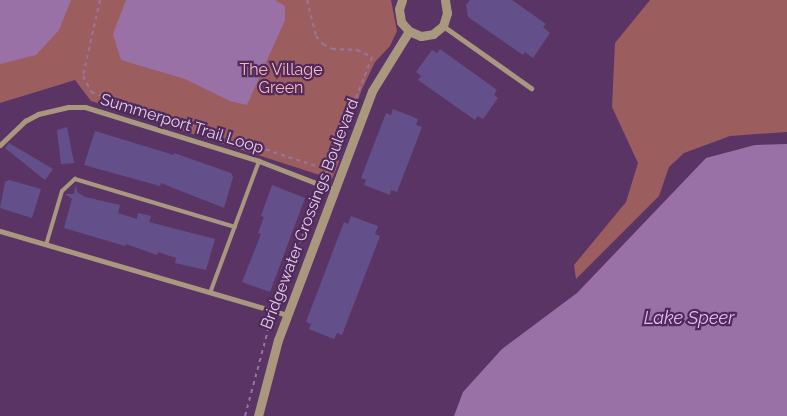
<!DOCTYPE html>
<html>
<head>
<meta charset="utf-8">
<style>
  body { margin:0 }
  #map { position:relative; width:787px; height:416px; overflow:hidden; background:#5b3466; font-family:Raleway,sans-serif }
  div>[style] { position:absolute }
  .green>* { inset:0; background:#9c5d5f }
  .water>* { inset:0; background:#9a71a7 }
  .building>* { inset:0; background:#63508a }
  .path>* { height:2px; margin-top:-1px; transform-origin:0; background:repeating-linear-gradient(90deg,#96769f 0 4px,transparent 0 8px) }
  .service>* { height:4px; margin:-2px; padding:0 2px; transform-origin:2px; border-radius:2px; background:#a9987e }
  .minor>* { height:5px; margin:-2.5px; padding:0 2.5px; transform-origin:2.5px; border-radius:2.5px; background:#a9987e }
  .tertiary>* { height:9px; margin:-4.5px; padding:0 4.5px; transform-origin:4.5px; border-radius:4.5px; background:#a9987e }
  span { translate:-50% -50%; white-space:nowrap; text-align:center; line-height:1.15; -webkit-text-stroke:4.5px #4f2a5b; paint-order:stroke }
  .park-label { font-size:16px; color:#f8b9ba }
  .street-label { font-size:16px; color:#e4cdeb }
  .water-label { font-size:18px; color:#e8b9f7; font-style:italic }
</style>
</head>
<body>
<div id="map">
  <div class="green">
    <div style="clip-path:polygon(0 0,391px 0,397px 31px,390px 46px,375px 62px,362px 89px,337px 155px,339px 162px,332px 179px,91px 101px,75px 80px,0 103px)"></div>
    <div style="clip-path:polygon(650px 0,787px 0,787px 132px,730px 136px,684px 153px,669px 167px,659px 196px,576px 279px,574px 265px,626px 202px,638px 163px,612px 107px,615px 43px)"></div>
  </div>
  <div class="water">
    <div style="clip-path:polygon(0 0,71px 0,59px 30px,36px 55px,0 64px)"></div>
    <div style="clip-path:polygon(126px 0,275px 0,285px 6px,285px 20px,247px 105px,230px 101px,185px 79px,121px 60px,113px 34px)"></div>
    <div style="clip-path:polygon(787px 144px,787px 416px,454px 416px,463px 392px,502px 349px,577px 293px,706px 158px,755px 145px)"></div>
  </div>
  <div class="building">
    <div style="clip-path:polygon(470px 0,512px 0,546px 24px,543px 27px,550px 33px,533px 58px,525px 52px,523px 55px,468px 17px,466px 5px)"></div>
    <div style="clip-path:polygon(440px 49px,497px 90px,494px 95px,498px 98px,483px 119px,478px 116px,475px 120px,418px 80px,421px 76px,416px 72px,432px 50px,437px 53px)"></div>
    <div style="clip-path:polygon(393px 109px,418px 119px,416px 125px,422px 127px,397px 192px,391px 190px,390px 195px,364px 185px,366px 180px,361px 178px,386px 113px,391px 115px)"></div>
    <div style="clip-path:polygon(67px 127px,74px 163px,61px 164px,57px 130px)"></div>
    <div style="clip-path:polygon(95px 131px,174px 155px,174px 153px,231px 173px,233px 177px,224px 208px,161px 183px,160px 186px,84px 165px)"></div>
    <div style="clip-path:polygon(9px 143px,53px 169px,45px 180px,5px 148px)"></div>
    <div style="clip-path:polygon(9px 180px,41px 189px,32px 218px,0 208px,5px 182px)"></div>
    <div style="clip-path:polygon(76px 184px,77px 192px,85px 197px,120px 205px,118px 213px,137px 219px,138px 213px,151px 216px,149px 222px,215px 239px,206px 270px,175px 263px,176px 258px,158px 252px,157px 255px,126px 244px,125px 246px,64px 228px,72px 199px,65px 194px,74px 194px)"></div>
    <div style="clip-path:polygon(272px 185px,305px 198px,270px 292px,242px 282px,261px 234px,258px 233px,264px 217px,261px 216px)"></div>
    <div style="clip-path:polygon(351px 216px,378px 226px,375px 234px,380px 236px,342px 335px,337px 333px,334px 339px,309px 329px,311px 324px,306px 322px,344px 222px,348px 224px)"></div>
  </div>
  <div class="path">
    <div style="left:100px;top:0;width:78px;rotate:102.6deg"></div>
    <div style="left:83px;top:76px;width:18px;rotate:63deg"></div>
    <div style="left:91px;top:92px;width:250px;rotate:18.2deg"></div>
    <div style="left:307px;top:0;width:37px;rotate:76deg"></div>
    <div style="left:316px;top:36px;width:11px;rotate:49deg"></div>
    <div style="left:323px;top:44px;width:10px;rotate:29deg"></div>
    <div style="left:332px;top:49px;width:25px;rotate:2deg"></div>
    <div style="left:357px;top:50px;width:17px;rotate:25deg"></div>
    <div style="left:372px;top:57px;width:129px;rotate:111.4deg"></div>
    <div style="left:277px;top:303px;width:118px;rotate:-69.1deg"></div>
    <div style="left:245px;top:416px;width:100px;rotate:-75deg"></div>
  </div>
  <div class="service">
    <div style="left:46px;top:245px;width:56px;rotate:-73.5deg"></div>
    <div style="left:62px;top:191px;width:18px;rotate:-43deg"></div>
    <div style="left:75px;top:179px;width:167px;rotate:16.7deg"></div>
    <div style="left:210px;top:293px;width:141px;rotate:-69.6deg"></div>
  </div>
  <div class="minor">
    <div style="left:443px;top:26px;width:108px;rotate:35.2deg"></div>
    <div style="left:0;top:145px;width:35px;rotate:-44deg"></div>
    <div style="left:25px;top:121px;width:15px;rotate:-28deg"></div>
    <div style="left:38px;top:114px;width:31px;rotate:-13deg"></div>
    <div style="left:68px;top:107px;width:17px"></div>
    <div style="left:85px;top:107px;width:182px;rotate:17.2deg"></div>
    <div style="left:259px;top:161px;width:80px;rotate:21.1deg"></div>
    <div style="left:0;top:231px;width:299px;rotate:16.3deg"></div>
  </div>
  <div class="tertiary">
    <div style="left:402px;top:0;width:9px;rotate:108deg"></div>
    <div style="left:399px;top:9px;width:13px;rotate:81deg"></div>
    <div style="left:401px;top:22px;width:12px;rotate:48deg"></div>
    <div style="left:409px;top:31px;width:13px;rotate:23deg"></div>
    <div style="left:421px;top:36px;width:12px;rotate:-9deg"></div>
    <div style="left:433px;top:34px;width:13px;rotate:-39deg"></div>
    <div style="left:443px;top:26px;width:14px;rotate:-73deg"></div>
    <div style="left:447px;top:13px;width:13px;rotate:-99deg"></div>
    <div style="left:258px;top:416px;width:79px;rotate:-75.3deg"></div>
    <div style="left:278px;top:340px;width:266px;rotate:-69.3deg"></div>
    <div style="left:372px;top:91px;width:70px;rotate:-58.3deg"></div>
  </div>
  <div class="park-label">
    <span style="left:281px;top:79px">The Village<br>Green</span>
  </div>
  <div class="street-label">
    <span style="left:182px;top:124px;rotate:17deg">Summerport Trail Loop</span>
    <span style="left:310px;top:214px;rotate:-69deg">Bridgewater Crossings Boulevard</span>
  </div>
  <div class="water-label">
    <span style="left:689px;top:318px">Lake Speer</span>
  </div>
</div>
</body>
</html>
